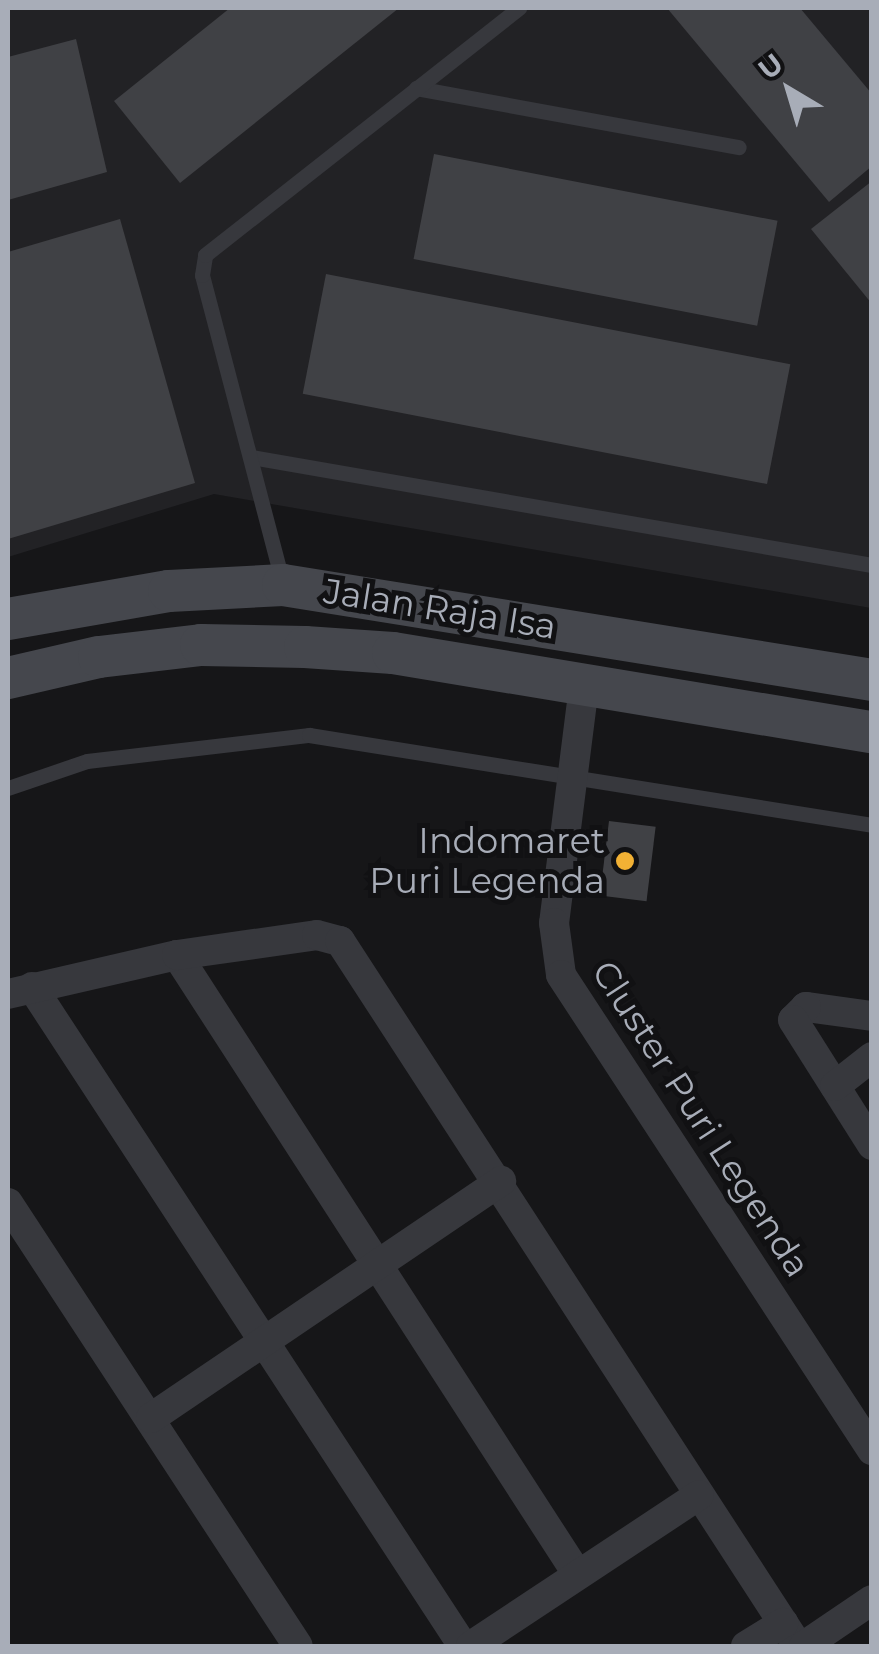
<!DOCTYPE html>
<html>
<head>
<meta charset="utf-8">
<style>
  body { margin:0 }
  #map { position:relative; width:879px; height:1654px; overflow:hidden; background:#161618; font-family:Montserrat,sans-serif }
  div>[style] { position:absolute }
  .built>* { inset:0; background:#222225 }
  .building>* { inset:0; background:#404145; transform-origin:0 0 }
  .service>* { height:15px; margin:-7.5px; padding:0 7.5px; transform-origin:7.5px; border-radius:7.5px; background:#37383d }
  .minor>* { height:30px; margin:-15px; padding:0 15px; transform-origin:15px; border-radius:15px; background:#37383d }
  .secondary>* { height:42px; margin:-21px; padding:0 21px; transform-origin:21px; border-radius:21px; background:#45474d }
  .dots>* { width:28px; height:28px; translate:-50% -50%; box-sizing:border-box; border:5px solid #111113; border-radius:50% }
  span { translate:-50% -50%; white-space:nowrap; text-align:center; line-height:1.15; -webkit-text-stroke:10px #111113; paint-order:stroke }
  .street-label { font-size:35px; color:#a8adb8 }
  .poi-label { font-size:35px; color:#a8adb8 }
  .right { translate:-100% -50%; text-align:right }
  .frame { position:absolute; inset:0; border:10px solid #a8adb8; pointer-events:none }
  .north { position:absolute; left:739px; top:40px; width:100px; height:100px; -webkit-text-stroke:8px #111113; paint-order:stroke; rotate:322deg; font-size:28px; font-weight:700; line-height:40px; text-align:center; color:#a8adb8 }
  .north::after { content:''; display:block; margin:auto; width:35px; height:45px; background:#a8adb8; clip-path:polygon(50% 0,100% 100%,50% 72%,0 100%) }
</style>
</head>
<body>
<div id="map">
  <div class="built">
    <div style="clip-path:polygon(8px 8px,871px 8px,871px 608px,214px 494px,8px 557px)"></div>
  </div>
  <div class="building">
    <div style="clip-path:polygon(230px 8px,399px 8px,180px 183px,114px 101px)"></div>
    <div style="clip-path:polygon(667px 8px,800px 8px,872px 94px,872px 166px,829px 202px)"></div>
    <div style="clip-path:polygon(76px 39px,107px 172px,8px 200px,8px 57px)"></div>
    <div style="left:434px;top:154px;width:350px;height:107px;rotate:11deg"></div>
    <div style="clip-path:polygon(872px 181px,872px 304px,811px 229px)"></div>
    <div style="clip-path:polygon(120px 219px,195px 483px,8px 539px,8px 252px)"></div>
    <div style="left:326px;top:274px;width:473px;height:122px;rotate:11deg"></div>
    <div style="left:609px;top:821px;width:47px;height:75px;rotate:7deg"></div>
  </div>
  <div class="service">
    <div style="left:416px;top:88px;width:328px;rotate:10.4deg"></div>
    <div style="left:251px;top:457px;width:630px;rotate:9.87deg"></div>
    <div style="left:282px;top:580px;width:315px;rotate:-104.7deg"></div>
    <div style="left:202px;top:275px;width:20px;rotate:-81deg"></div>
    <div style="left:205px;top:255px;width:400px;rotate:-38.2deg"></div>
    <div style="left:8px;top:788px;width:83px;rotate:-18.9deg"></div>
    <div style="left:87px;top:761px;width:224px;rotate:-6.7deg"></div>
    <div style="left:309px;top:735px;width:570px;rotate:9.08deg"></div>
  </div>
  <div class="minor">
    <div style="left:584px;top:686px;width:239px;rotate:97.2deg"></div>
    <div style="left:554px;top:923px;width:52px;rotate:82.3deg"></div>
    <div style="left:561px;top:975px;width:568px;rotate:56.79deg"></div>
    <div style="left:177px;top:955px;width:738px;rotate:57.11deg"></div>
    <div style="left:32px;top:987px;width:787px;rotate:56.81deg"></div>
    <div style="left:8px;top:994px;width:173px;rotate:-13deg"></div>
    <div style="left:177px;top:955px;width:141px;rotate:-8.1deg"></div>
    <div style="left:317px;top:935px;width:24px;rotate:15deg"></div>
    <div style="left:340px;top:941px;width:841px;rotate:56.99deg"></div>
    <div style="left:872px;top:1016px;width:67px;rotate:-172.2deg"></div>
    <div style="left:806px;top:1007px;width:18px;rotate:135deg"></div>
    <div style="left:793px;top:1020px;width:148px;rotate:57.7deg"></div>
    <div style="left:835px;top:1086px;width:47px;rotate:-38.1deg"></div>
    <div style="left:8px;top:1203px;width:529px;rotate:56.79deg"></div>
    <div style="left:151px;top:1418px;width:423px;rotate:-34.1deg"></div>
    <div style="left:471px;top:1646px;width:273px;rotate:-33.5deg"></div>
    <div style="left:746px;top:1646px;width:44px;rotate:-31.9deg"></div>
    <div style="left:804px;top:1646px;width:82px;rotate:-34.1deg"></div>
  </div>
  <div class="secondary">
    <div style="left:8px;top:619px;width:163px;rotate:-9.9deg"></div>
    <div style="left:169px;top:591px;width:114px;rotate:-3deg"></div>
    <div style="left:283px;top:585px;width:597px;rotate:9.16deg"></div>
    <div style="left:8px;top:678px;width:93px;rotate:-13deg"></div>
    <div style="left:99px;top:657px;width:103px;rotate:-6.7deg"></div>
    <div style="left:201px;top:645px;width:104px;rotate:1.1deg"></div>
    <div style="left:305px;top:647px;width:88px;rotate:3.9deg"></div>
    <div style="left:393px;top:653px;width:485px;rotate:9.4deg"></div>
  </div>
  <div class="dots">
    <div style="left:625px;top:861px;background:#f2b134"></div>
  </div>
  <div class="street-label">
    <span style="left:440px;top:609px;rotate:9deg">Jalan Raja Isa</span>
    <span style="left:701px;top:1119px;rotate:57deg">Cluster Puri Legenda</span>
  </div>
  <div class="poi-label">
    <span class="right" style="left:605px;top:861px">Indomaret<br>Puri Legenda</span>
  </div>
  <div class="frame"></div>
  <div class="north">U</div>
</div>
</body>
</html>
